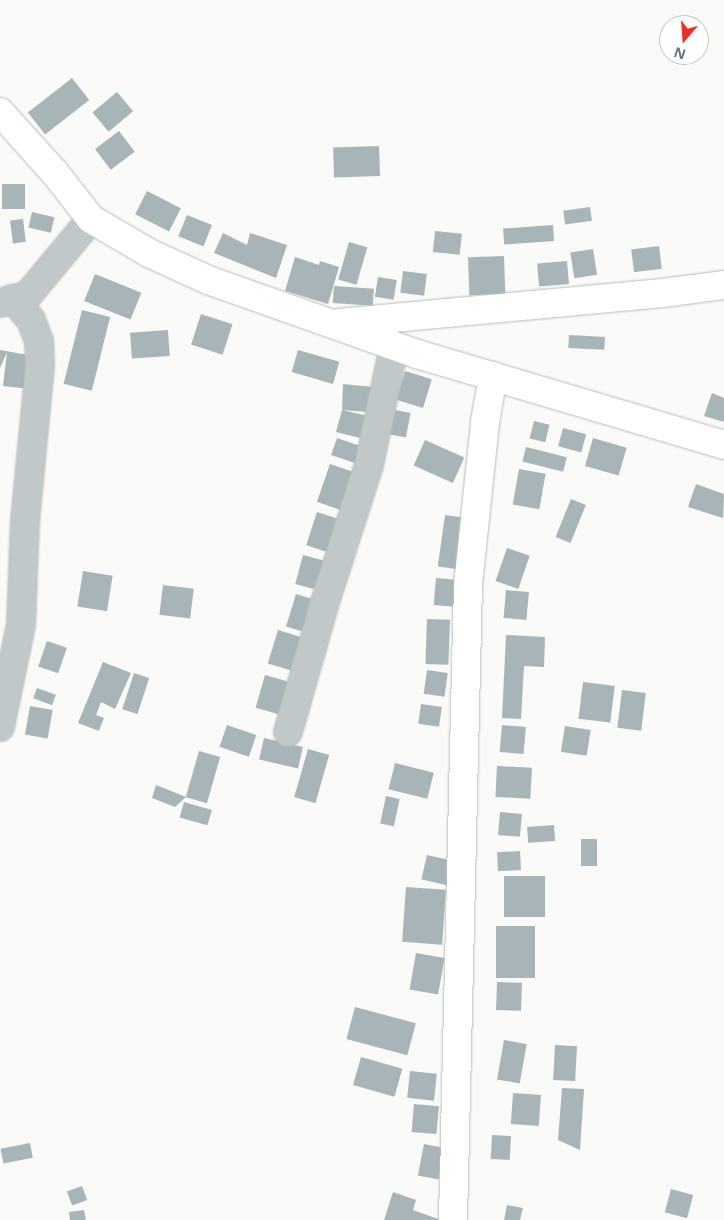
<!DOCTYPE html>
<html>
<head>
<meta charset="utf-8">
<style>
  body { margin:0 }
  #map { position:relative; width:724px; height:1220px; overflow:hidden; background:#fafaf8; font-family:"Noto Sans",sans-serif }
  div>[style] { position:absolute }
  .building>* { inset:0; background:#a7b5b8; transform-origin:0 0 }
  .roads { filter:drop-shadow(0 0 1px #b4bcbf) drop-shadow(0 0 1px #b4bcbf) }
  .minor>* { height:28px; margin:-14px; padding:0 14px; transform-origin:14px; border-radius:14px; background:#c0c8ca }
  .major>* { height:28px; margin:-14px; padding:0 14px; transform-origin:14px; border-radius:14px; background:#fff }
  span { translate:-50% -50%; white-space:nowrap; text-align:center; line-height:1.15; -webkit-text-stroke:5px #fff; paint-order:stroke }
  .north { position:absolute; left:659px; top:15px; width:50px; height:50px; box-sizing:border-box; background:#fff; border:1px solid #bfc9cc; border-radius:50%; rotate:198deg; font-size:14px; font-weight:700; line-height:20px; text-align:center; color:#5e777f }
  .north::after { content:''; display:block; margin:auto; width:18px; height:22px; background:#ee2d24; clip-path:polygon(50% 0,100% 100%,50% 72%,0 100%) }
</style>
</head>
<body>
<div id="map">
  <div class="building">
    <div style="left:72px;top:78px;width:28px;height:56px;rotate:52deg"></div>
    <div style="left:117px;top:92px;width:25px;height:32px;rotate:50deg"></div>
    <div style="left:119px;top:131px;width:26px;height:30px;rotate:53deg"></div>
    <div style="left:379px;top:146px;width:30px;height:46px;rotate:88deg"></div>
    <div style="left:2px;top:184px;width:23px;height:25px"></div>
    <div style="left:147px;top:191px;width:38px;height:26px;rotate:27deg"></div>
    <div style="left:590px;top:207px;width:14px;height:27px;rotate:82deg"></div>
    <div style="left:32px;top:212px;width:23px;height:16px;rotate:13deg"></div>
    <div style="left:187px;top:215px;width:27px;height:23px;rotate:22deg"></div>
    <div style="left:23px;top:219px;width:23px;height:13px;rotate:83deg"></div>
    <div style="left:553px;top:225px;width:16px;height:50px;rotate:86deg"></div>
    <div style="left:435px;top:231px;width:27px;height:21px;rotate:6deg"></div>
    <div style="clip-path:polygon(223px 233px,247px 245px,250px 233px,287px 245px,276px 278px,214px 253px)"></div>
    <div style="left:349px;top:242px;width:19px;height:39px;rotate:16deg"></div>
    <div style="left:659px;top:246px;width:23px;height:28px;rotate:83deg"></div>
    <div style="left:593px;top:249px;width:26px;height:23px;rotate:81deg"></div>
    <div style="left:504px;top:256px;width:38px;height:36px;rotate:88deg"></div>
    <div style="clip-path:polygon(295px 257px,319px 265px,320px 261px,339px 267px,328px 304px,285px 291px)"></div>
    <div style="left:567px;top:261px;width:23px;height:30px;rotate:85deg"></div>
    <div style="left:403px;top:271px;width:24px;height:22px;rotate:7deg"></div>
    <div style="left:95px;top:274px;width:50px;height:29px;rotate:22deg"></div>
    <div style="left:378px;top:277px;width:19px;height:20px;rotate:9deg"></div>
    <div style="left:334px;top:286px;width:40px;height:17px;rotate:4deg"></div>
    <div style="left:82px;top:310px;width:29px;height:76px;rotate:14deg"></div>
    <div style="left:201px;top:314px;width:33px;height:32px;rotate:18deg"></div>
    <div style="left:168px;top:330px;width:26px;height:38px;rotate:86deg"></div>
    <div style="left:569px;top:335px;width:36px;height:13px;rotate:3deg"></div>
    <div style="clip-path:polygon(0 350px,34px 356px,30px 389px,3px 386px,7px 352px,0 368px)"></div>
    <div style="left:298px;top:350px;width:43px;height:23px;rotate:16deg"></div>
    <div style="left:405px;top:371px;width:28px;height:30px;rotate:17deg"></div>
    <div style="clip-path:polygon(343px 384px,384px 388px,381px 413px,342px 410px,381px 419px,376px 442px,336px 432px,342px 410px)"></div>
    <div style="clip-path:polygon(712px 393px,724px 398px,724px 422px,704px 416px)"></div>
    <div style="left:390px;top:409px;width:21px;height:25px;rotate:11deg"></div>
    <div style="left:534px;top:421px;width:16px;height:18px;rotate:14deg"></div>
    <div style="left:563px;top:428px;width:24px;height:19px;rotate:15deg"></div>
    <div style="left:337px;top:438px;width:31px;height:18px;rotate:19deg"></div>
    <div style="left:593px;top:438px;width:35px;height:29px;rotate:16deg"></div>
    <div style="left:425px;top:440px;width:43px;height:28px;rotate:24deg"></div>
    <div style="left:526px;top:447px;width:42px;height:15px;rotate:14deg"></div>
    <div style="left:330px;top:464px;width:28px;height:40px;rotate:19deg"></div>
    <div style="left:519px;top:469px;width:27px;height:36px;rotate:10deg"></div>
    <div style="clip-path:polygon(696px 484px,724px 494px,723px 518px,688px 507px)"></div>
    <div style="left:571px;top:499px;width:16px;height:41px;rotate:22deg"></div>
    <div style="left:317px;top:512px;width:26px;height:35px;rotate:18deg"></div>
    <div style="left:445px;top:515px;width:22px;height:52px;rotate:8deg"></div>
    <div style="left:507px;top:548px;width:24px;height:35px;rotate:19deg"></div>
    <div style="left:303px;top:555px;width:27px;height:30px;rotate:15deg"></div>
    <div style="left:83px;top:571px;width:30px;height:36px;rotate:9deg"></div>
    <div style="left:436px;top:578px;width:22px;height:27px;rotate:5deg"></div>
    <div style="left:163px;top:585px;width:31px;height:30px;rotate:7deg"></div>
    <div style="left:506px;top:590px;width:23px;height:28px;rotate:5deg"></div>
    <div style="left:296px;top:594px;width:24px;height:34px;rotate:17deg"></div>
    <div style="left:427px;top:619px;width:23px;height:45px;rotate:2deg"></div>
    <div style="left:278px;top:630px;width:27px;height:35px;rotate:17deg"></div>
    <div style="clip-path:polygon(506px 635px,545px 637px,544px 667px,524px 666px,521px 719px,502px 718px)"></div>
    <div style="left:47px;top:641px;width:21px;height:27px;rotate:19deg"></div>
    <div style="clip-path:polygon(103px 662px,131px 673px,115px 709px,101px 702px,96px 715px,104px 718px,99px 731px,78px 723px)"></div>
    <div style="left:427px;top:670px;width:21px;height:24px;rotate:8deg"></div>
    <div style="left:134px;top:673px;width:16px;height:38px;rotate:18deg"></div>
    <div style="left:265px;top:675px;width:32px;height:34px;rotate:16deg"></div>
    <div style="left:583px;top:682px;width:32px;height:37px;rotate:7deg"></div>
    <div style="left:37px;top:688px;width:20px;height:11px;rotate:20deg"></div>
    <div style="left:622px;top:690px;width:24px;height:38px;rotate:7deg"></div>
    <div style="left:421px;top:704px;width:21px;height:20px;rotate:8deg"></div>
    <div style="left:30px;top:706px;width:23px;height:29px;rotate:10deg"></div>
    <div style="left:227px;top:725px;width:31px;height:23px;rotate:19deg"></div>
    <div style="left:502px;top:725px;width:24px;height:27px;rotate:5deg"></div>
    <div style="left:565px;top:726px;width:26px;height:26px;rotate:9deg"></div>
    <div style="left:264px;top:738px;width:40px;height:22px;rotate:13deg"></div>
    <div style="left:308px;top:749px;width:22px;height:50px;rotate:16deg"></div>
    <div style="left:199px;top:751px;width:22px;height:48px;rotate:16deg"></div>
    <div style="left:395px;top:763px;width:40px;height:27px;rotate:14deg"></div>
    <div style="left:497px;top:766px;width:35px;height:31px;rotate:3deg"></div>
    <div style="clip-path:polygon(156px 785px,186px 797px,175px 807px,152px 798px)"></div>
    <div style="left:386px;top:796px;width:14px;height:28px;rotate:12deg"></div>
    <div style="left:184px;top:802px;width:29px;height:16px;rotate:16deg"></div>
    <div style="left:500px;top:812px;width:22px;height:23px;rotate:5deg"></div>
    <div style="left:554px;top:825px;width:16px;height:27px;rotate:86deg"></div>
    <div style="left:581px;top:839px;width:16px;height:27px"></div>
    <div style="left:520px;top:851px;width:19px;height:23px;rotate:87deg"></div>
    <div style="left:427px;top:855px;width:26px;height:25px;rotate:13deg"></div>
    <div style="left:545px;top:876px;width:41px;height:41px;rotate:90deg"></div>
    <div style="left:406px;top:887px;width:40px;height:55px;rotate:4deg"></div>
    <div style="left:496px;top:926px;width:39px;height:52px"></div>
    <div style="left:416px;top:953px;width:29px;height:37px;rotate:10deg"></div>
    <div style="left:497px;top:982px;width:25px;height:28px;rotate:2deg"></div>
    <div style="left:355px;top:1007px;width:63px;height:33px;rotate:15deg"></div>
    <div style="left:504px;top:1040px;width:23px;height:40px;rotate:10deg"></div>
    <div style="left:555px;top:1045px;width:22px;height:35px;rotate:3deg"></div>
    <div style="left:361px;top:1057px;width:43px;height:29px;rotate:16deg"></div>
    <div style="left:410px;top:1071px;width:27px;height:27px;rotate:6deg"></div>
    <div style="clip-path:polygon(562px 1088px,584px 1089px,580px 1150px,558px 1140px)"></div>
    <div style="left:513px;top:1093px;width:28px;height:31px;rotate:4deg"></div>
    <div style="left:414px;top:1104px;width:25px;height:28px;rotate:5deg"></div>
    <div style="left:492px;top:1135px;width:19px;height:24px;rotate:3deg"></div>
    <div style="left:30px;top:1143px;width:15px;height:30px;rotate:79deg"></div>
    <div style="left:424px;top:1144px;width:21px;height:32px;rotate:11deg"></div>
    <div style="left:82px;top:1186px;width:15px;height:16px;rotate:70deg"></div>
    <div style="left:671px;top:1189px;width:23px;height:24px;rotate:15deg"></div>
    <div style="clip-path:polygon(393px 1192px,416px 1200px,413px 1210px,441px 1220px,384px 1220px)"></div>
    <div style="clip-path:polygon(507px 1205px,523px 1208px,520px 1220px,504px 1220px)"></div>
    <div style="clip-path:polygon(84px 1210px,86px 1220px,70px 1220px,69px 1212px)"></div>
  </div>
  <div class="roads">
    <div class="minor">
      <div style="left:0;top:303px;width:29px;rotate:-16deg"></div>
      <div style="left:28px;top:295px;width:99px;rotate:-50.3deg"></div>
      <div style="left:0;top:727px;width:104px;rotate:-78.4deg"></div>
      <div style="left:21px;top:625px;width:104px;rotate:-87.8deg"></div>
      <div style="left:25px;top:521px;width:156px;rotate:-84.5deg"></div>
      <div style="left:40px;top:366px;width:25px;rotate:-92deg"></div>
      <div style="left:39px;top:341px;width:22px;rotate:-111deg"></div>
      <div style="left:31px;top:320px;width:28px;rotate:-131deg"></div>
      <div style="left:288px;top:732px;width:135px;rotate:-74.1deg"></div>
      <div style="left:325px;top:602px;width:144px;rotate:-72.2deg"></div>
      <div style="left:369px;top:465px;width:122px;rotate:-78.1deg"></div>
    </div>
    <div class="major">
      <div style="left:0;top:112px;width:82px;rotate:48deg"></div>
      <div style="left:55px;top:173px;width:58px;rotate:52deg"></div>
      <div style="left:91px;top:219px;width:67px;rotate:30.4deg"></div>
      <div style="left:149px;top:253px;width:65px;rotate:24.6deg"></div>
      <div style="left:208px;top:280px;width:222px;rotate:19.5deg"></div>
      <div style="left:417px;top:354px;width:320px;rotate:16.5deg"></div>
      <div style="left:339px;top:323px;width:325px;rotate:-5.3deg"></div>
      <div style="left:663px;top:293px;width:62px;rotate:-7.5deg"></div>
      <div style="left:453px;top:1220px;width:635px;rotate:-88.65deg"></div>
      <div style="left:468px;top:585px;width:164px;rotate:-84deg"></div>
      <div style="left:485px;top:422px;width:47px;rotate:-80.1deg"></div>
    </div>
  </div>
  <div class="north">N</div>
</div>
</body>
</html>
